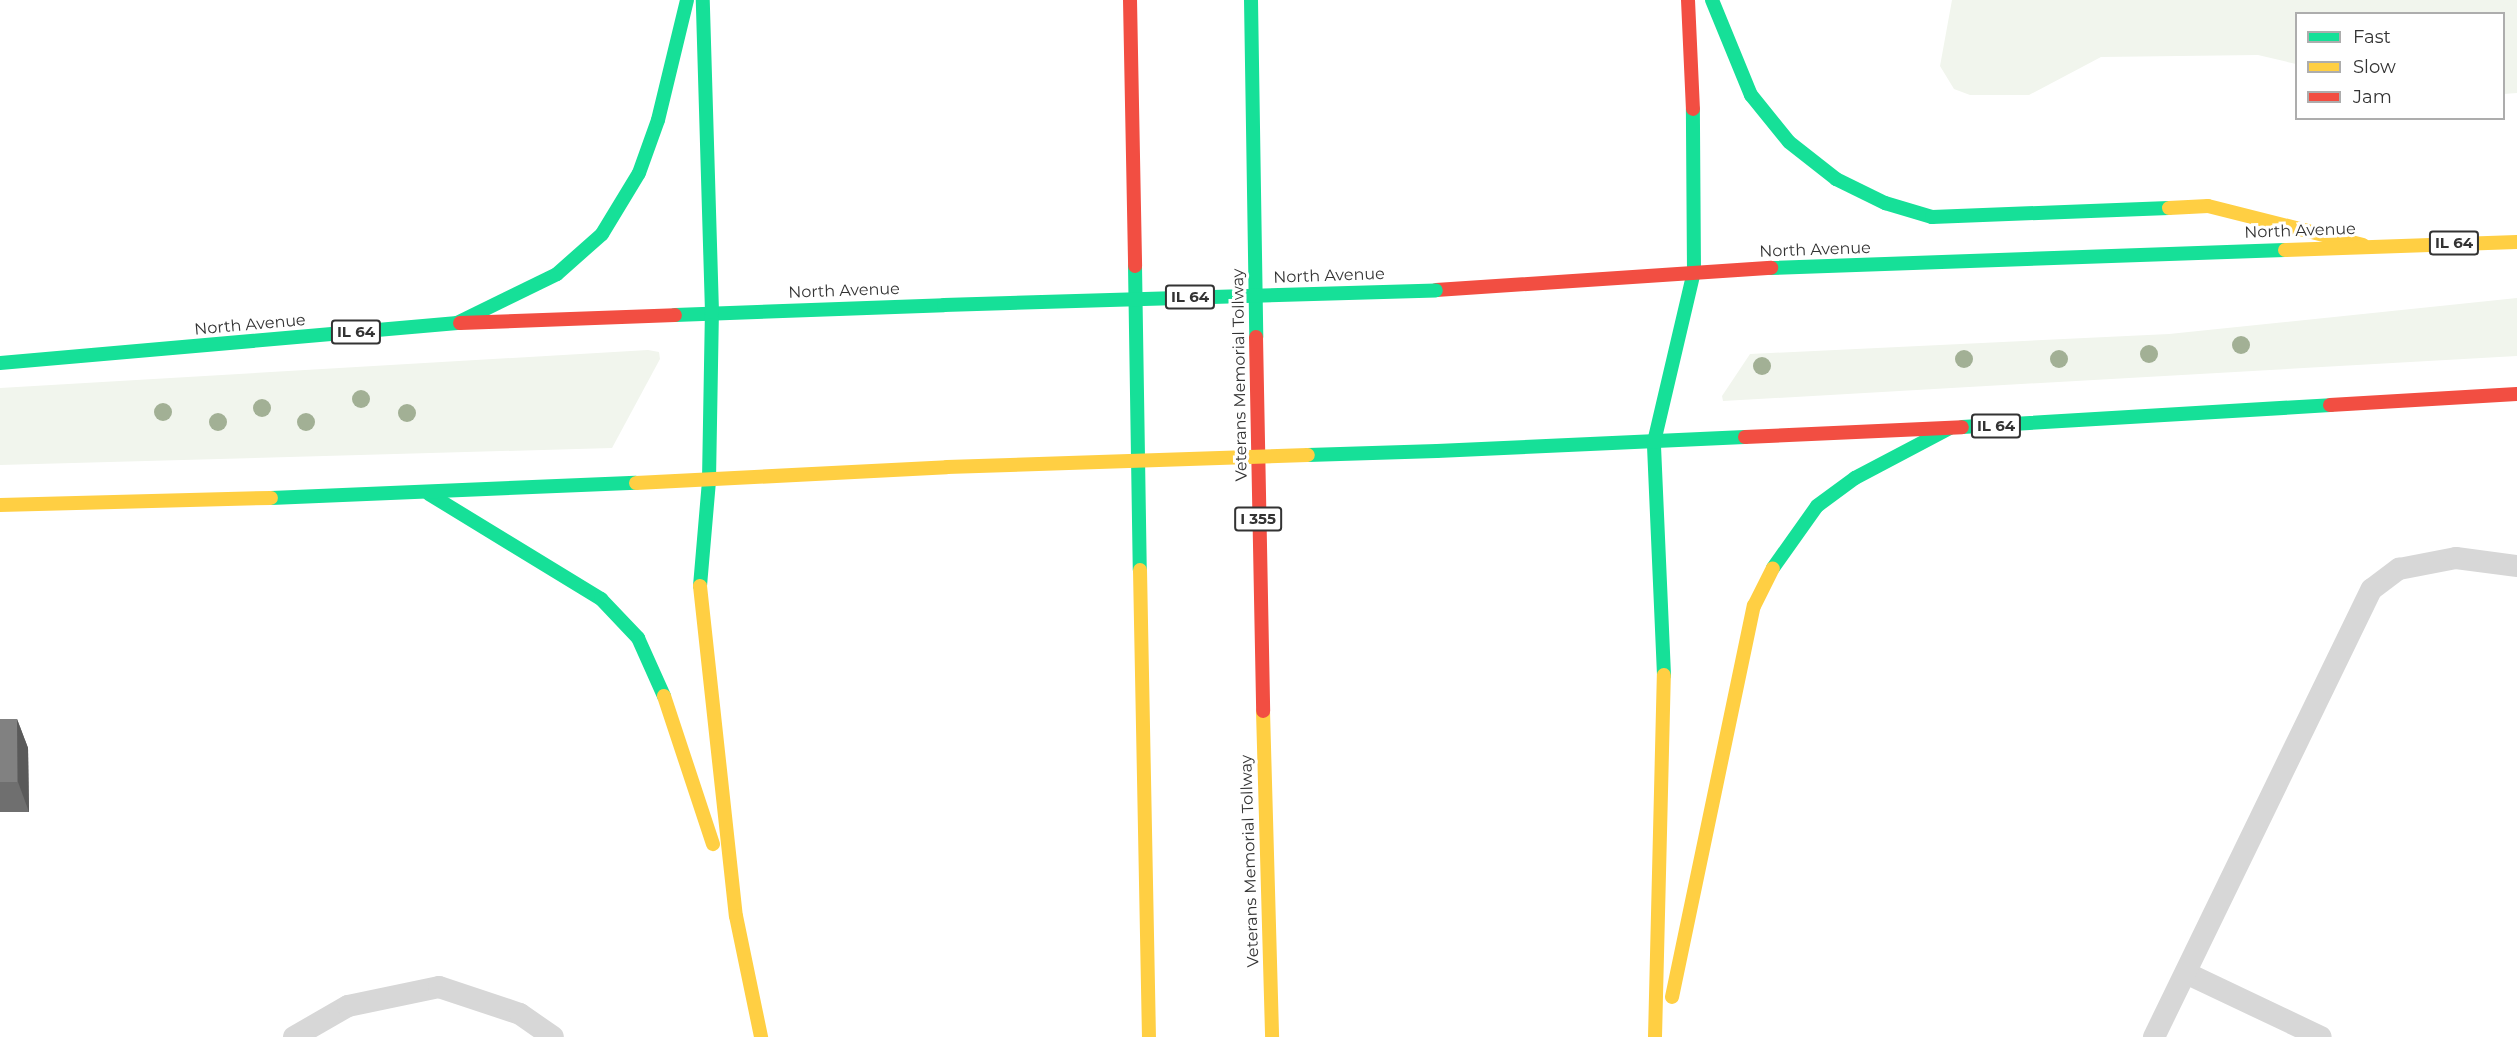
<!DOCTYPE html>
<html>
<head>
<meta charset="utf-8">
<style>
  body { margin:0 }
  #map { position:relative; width:2517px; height:1037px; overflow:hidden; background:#fff; font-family:Montserrat,sans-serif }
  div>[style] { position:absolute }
  .green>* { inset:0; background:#f1f5ed }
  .lane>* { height:22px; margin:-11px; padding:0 11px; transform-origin:11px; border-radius:11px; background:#d7d7d7 }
  .fast>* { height:14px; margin:-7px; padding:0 7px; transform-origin:7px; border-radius:7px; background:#16e098 }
  .slow>* { height:14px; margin:-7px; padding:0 7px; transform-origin:7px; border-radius:7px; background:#ffcf43 }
  .jam>* { height:14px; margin:-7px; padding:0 7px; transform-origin:7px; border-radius:7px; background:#f24e42 }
  .fast-bridge>* { height:14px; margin:-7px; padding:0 7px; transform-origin:7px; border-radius:7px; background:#16e098 }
  .slow-bridge>* { height:14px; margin:-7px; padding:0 7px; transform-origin:7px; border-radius:7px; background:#ffcf43 }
  .trees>* { width:18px; height:18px; margin:-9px; border-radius:50%; background:#a2b095 }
  .wall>* { inset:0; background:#6f6f6f }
  .shaded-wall>* { inset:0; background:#5a5a5a }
  .building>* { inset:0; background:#818181; transform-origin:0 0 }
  span { translate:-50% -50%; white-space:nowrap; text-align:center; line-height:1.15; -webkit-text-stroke:6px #fff; paint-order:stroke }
  .shield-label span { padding:2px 4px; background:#fff; border:2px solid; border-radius:4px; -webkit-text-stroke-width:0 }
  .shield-label { font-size:15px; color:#333; font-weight:700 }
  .street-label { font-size:16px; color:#333 }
  .legend { position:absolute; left:2295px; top:12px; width:210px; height:108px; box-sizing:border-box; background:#fff; border:2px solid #adadad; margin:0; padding:8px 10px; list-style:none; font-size:18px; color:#333 }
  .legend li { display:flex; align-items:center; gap:12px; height:30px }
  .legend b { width:30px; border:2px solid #adadad }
</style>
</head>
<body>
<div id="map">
  <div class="green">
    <div style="clip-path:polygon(1952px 0,2517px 0,2517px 93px,2504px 94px,2504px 14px,2296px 14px,2296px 64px,2258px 55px,2101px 57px,2029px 95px,1970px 95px,1954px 89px,1940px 66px)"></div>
    <div style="clip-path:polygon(2517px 298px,2517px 356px,1723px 401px,1722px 396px,1750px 354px,2169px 334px)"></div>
    <div style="clip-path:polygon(648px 350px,659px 352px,660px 359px,612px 448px,0 465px,0 388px)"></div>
  </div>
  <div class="lane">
    <div style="left:2186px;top:973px;width:149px;rotate:25.4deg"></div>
    <div style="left:294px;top:1037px;width:62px;rotate:-29.9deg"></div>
    <div style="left:348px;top:1006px;width:93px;rotate:-11.8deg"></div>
    <div style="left:439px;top:987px;width:85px;rotate:18.4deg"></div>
    <div style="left:520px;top:1014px;width:40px;rotate:34.9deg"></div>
    <div style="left:2154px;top:1037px;width:498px;rotate:-64.1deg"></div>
    <div style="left:2372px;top:589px;width:34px;rotate:-37deg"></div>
    <div style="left:2399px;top:569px;width:58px;rotate:-10.9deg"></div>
    <div style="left:2456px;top:558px;width:62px;rotate:7.5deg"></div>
  </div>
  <div class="fast">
    <div style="left:1251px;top:0;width:337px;rotate:89.1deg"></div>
    <div style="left:1712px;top:0;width:103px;rotate:67.7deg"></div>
    <div style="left:1751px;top:95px;width:60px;rotate:51deg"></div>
    <div style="left:1789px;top:142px;width:60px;rotate:38.2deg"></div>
    <div style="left:1836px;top:179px;width:55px;rotate:26.1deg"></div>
    <div style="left:1885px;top:203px;width:49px;rotate:16.6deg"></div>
    <div style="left:1932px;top:217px;width:237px;rotate:-2.2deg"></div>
    <div style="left:1135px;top:266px;width:304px;rotate:89.1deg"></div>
    <div style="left:1771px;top:268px;width:514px;rotate:-2.01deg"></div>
    <div style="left:675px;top:315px;width:269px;rotate:-2.1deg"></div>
    <div style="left:457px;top:323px;width:111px;rotate:-26.1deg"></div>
    <div style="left:557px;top:274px;width:60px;rotate:-41.6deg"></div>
    <div style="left:602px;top:234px;width:71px;rotate:-58.8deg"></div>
    <div style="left:639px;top:173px;width:56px;rotate:-70.3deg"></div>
    <div style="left:658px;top:120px;width:123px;rotate:-76.4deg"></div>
    <div style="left:0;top:363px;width:462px;rotate:-5deg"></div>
    <div style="left:1962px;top:427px;width:369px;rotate:-3.4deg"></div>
    <div style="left:1437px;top:451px;width:308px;rotate:-2.6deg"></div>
    <div style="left:429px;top:494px;width:202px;rotate:31.4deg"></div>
    <div style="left:601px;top:599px;width:54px;rotate:46.5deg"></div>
    <div style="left:638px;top:638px;width:64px;rotate:65.9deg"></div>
    <div style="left:271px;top:498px;width:365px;rotate:-2.4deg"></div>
    <div style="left:1773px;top:568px;width:76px;rotate:-54.6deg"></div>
    <div style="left:1817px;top:506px;width:47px;rotate:-36.4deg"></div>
    <div style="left:1855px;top:478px;width:107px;rotate:-27.8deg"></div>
    <div style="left:700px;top:586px;width:106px;rotate:-85.1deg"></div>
    <div style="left:709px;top:480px;width:168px;rotate:-89deg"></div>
    <div style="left:712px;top:312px;width:312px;rotate:-91.7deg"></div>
    <div style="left:1664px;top:675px;width:233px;rotate:-92.5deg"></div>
    <div style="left:1654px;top:442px;width:176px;rotate:-76.8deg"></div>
    <div style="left:1694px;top:271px;width:162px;rotate:-90.4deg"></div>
  </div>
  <div class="slow">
    <div style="left:2169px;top:208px;width:39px;rotate:-3deg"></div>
    <div style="left:2208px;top:206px;width:160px;rotate:14.1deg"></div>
    <div style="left:2285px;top:250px;width:232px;rotate:-2deg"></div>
    <div style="left:636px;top:483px;width:311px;rotate:-2.9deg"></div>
    <div style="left:0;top:505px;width:271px;rotate:-1.5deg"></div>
    <div style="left:1140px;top:570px;width:467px;rotate:88.9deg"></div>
    <div style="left:700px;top:586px;width:332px;rotate:83.8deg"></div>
    <div style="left:736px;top:916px;width:124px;rotate:78.3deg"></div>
    <div style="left:664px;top:696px;width:156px;rotate:71.7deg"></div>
    <div style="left:1263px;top:711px;width:326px;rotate:88.4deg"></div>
    <div style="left:1672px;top:997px;width:400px;rotate:-78.2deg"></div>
    <div style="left:1754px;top:606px;width:42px;rotate:-63.4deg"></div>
    <div style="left:1655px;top:1037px;width:362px;rotate:-88.6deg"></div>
  </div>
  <div class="jam">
    <div style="left:1130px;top:0;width:266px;rotate:88.9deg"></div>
    <div style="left:1688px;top:0;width:109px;rotate:87.4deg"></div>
    <div style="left:1436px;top:290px;width:336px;rotate:-3.8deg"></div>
    <div style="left:460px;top:323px;width:215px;rotate:-2.1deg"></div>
    <div style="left:1256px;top:337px;width:374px;rotate:88.9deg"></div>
    <div style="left:2330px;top:405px;width:187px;rotate:-3.4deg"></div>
    <div style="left:1745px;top:437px;width:217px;rotate:-2.6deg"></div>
  </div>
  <div class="fast-bridge">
    <div style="left:944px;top:305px;width:492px;rotate:-1.7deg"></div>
    <div style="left:1308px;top:455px;width:129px;rotate:-1.8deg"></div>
  </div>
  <div class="slow-bridge">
    <div style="left:947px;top:467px;width:361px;rotate:-1.9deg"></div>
  </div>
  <div class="trees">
    <div style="left:2241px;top:345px"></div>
    <div style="left:2149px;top:354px"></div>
    <div style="left:1964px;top:359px"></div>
    <div style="left:2059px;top:359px"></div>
    <div style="left:1762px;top:366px"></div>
    <div style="left:361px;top:399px"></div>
    <div style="left:262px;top:408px"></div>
    <div style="left:163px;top:412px"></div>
    <div style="left:407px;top:413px"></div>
    <div style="left:218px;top:422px"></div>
    <div style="left:306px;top:422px"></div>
  </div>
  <div class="wall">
    <div style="clip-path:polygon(0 719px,17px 719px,28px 748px,29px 812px,0 812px)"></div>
  </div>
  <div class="shaded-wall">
    <div style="clip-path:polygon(17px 719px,28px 748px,29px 812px,18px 782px)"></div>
  </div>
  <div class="building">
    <div style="left:0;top:719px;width:17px;height:63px"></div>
  </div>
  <div class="shield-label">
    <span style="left:2454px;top:243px">IL 64</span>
    <span style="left:1190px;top:297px">IL 64</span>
    <span style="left:356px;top:332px">IL 64</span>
    <span style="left:1996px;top:426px">IL 64</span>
    <span style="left:1258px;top:519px">I 355</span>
  </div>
  <div class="street-label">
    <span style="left:2300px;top:231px;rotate:-2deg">North Avenue</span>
    <span style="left:1815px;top:250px;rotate:-2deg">North Avenue</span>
    <span style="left:1329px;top:276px;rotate:-2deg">North Avenue</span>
    <span style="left:844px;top:291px;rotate:-2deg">North Avenue</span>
    <span style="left:250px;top:325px;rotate:-5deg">North Avenue</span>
    <span style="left:1240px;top:375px;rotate:-91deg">Veterans Memorial Tollway</span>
    <span style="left:1250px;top:861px;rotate:-92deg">Veterans Memorial Tollway</span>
  </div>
  <ul class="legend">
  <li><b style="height:8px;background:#16e098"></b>Fast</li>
  <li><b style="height:8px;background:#ffcf43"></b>Slow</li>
  <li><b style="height:8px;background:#f24e42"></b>Jam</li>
  </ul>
</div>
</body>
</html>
